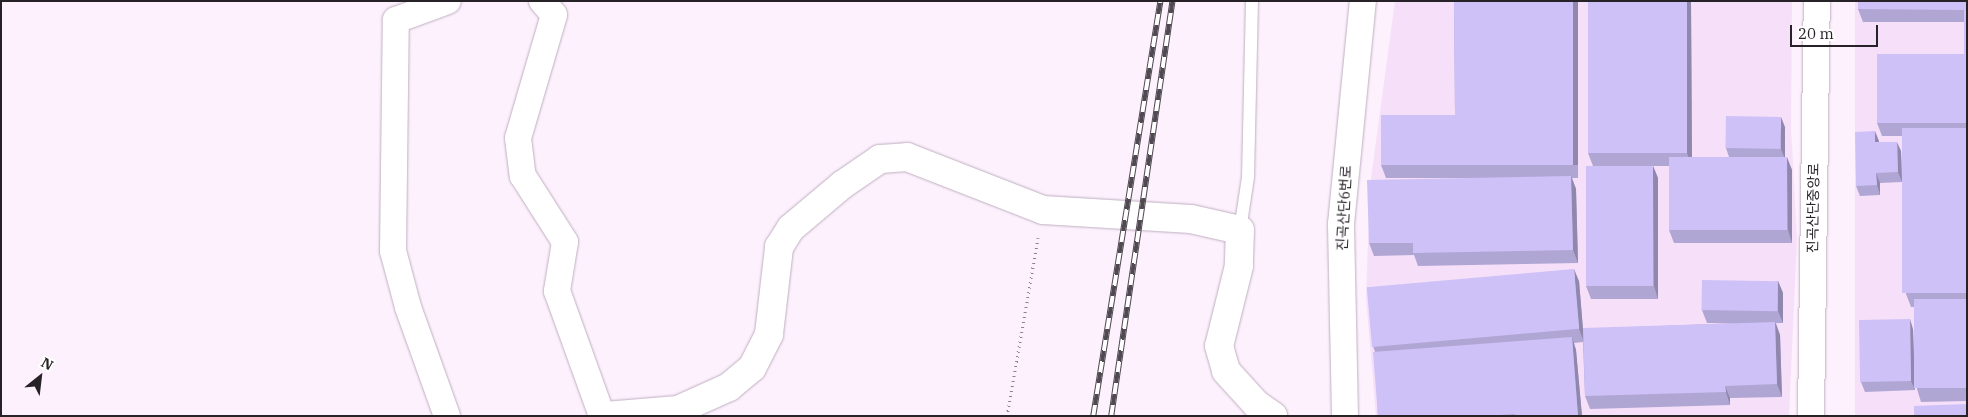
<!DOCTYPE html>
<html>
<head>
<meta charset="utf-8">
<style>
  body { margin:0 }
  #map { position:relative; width:1968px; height:417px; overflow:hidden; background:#fcf1fd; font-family:"IBM Plex Serif","Noto Sans KR",serif }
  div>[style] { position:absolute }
  .built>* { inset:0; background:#f6dff9; transform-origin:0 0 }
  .path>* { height:3px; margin-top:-1.5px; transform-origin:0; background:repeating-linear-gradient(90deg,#8d858e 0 1px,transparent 0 5px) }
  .roads { filter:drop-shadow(0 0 1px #c0aec1) drop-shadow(0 0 1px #c0aec1) }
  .service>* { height:12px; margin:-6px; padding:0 6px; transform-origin:6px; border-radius:6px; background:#fff }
  .minor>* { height:26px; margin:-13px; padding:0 13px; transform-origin:13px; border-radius:13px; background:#fff }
  .tertiary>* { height:28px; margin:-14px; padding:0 14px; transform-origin:14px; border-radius:14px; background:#fff }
  .rail>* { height:5.5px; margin-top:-2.75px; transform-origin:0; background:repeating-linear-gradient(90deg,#fff 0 11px,#504951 0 22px); box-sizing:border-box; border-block:1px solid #504951 }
  .wall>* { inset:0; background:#b0a6d4 }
  .shaded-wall>* { inset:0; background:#9087ad; transform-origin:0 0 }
  .building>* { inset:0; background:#cdc1f7; transform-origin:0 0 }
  span { translate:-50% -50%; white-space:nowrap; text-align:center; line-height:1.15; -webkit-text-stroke:5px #fff; paint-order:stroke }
  .street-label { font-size:14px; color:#272128 }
  .frame { position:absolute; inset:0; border:2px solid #272128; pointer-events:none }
  .north { position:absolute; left:15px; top:352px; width:50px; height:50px; -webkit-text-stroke:4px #fff; paint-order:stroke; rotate:29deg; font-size:14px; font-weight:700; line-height:20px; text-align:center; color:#272128 }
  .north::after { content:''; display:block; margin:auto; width:18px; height:22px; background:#272128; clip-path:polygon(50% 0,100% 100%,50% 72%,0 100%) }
  .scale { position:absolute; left:1790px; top:25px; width:88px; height:22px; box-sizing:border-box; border:2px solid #272128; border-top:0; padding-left:6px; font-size:15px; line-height:18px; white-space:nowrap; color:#272128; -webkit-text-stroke:4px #fff; paint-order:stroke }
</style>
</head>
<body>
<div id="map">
  <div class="built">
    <div style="clip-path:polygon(1395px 1px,1792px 1px,1791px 128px,1797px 239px,1789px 416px,1376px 416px,1366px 298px,1370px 186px)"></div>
    <div style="left:1855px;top:1px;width:112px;height:415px"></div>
  </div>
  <div class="path">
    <div style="left:1007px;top:416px;width:181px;rotate:-80.1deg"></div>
  </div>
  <div class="roads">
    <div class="service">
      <div style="left:1240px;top:230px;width:54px;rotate:-81.4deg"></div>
      <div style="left:1248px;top:177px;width:176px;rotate:-88.7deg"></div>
    </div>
    <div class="minor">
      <div style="left:542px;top:1px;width:18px;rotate:49deg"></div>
      <div style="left:554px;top:15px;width:128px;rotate:106.3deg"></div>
      <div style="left:518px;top:138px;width:38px;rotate:83deg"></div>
      <div style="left:523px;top:176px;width:78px;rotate:57.5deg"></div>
      <div style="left:565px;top:242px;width:50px;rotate:99.3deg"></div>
      <div style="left:557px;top:291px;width:133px;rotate:70.2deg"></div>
      <div style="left:447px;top:416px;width:116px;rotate:-109.7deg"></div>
      <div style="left:408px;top:307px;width:58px;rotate:-105deg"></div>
      <div style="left:393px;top:251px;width:231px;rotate:-89.3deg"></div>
      <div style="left:396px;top:20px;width:55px;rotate:-20.1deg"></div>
      <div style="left:1345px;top:416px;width:192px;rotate:-91.2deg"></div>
      <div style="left:1341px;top:224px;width:224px;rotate:-84.4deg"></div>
      <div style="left:1811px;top:416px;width:415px;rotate:-89.2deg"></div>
    </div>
    <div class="tertiary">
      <div style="left:605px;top:416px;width:73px;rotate:-4.7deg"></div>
      <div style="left:678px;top:410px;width:56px;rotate:-24.3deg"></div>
      <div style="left:729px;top:387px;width:30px;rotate:-40deg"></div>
      <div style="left:752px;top:368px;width:38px;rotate:-63deg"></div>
      <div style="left:769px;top:334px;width:88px;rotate:-83.4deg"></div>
      <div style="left:779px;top:247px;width:22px;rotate:-58deg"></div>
      <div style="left:791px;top:228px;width:67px;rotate:-40.1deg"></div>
      <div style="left:842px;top:185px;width:46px;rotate:-34.4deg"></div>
      <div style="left:880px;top:159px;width:27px;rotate:-4deg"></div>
      <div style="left:907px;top:157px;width:146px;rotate:21.3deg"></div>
      <div style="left:1043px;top:210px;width:148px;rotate:3.5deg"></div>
      <div style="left:1191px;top:219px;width:50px;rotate:12.7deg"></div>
      <div style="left:1240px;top:230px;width:36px;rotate:92deg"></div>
      <div style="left:1239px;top:266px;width:82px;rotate:104deg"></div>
      <div style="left:1219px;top:346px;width:26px;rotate:74deg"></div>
      <div style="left:1226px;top:371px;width:45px;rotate:47.7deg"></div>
      <div style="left:1256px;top:404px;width:21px;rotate:35deg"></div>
    </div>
  </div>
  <div class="rail">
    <div style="left:1093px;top:416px;width:420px;rotate:-80.8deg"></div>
    <div style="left:1111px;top:416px;width:419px;rotate:-81.6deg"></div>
  </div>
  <div class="wall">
    <div style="clip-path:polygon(1454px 1px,1578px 1px,1578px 178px,1572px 178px,1576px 189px,1578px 263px,1418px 266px,1414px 255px,1374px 256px,1369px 243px,1470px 178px,1386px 178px,1381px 165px,1455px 115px)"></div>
    <div style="clip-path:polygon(1588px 1px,1691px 1px,1692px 157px,1729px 157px,1726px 148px,1785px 127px,1785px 157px,1792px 170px,1792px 243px,1674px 243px,1669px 230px,1669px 166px,1653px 166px,1658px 178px,1658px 299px,1591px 299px,1586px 286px,1593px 166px,1588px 153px)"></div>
    <div style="clip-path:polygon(1967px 1px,1967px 401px,1921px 402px,1917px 389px,1914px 307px,1911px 307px,1906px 294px,1902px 136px,1882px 136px,1877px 123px,1964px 54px,1964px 22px,1863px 22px,1858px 9px)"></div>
    <div style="clip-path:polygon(1879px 142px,1901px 151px,1902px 182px,1880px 183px,1880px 195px,1860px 196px,1856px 186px)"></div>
    <div style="clip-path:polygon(1579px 281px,1583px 329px,1737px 323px,1707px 323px,1702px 310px,1778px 281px,1783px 293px,1783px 323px,1776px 323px,1780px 335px,1782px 397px,1730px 398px,1730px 405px,1590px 409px,1585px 396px,1583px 342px,1574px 343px,1576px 350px,1582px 416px,1378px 416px,1375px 352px,1373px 346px)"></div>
    <div style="clip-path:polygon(1913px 329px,1915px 390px,1865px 392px,1861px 382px)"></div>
  </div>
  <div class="shaded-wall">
    <div style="left:1573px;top:1px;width:5px;height:164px"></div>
    <div style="clip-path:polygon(1687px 1px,1691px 1px,1692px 166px,1687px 153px)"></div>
    <div style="clip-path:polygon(1781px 117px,1785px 127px,1785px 159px,1781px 149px)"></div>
    <div style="clip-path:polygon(1875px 131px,1879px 141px,1879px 152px,1875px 142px)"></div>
    <div style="clip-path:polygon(1897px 142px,1901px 151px,1902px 182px,1898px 172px)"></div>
    <div style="clip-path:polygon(1787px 157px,1792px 170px,1792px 243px,1788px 230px)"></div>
    <div style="clip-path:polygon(1653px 166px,1658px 178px,1658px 299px,1654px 286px)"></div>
    <div style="clip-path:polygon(1876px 173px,1880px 183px,1880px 195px,1877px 185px)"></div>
    <div style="clip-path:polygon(1571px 176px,1576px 189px,1578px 263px,1573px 250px)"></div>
    <div style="clip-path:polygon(1574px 269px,1579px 281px,1584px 342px,1579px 329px)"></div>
    <div style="clip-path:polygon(1778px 281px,1783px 293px,1783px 323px,1778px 311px)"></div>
    <div style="clip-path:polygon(1910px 319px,1913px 329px,1915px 390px,1911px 381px)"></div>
    <div style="clip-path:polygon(1775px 322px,1780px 335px,1782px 397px,1777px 384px)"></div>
    <div style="clip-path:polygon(1572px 337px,1576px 350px,1582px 416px,1578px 416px)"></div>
    <div style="clip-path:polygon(1725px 386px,1730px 398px,1730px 405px,1726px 392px)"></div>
  </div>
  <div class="building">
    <div style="clip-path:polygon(1454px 1px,1573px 1px,1573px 165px,1381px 165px,1381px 115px,1455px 115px)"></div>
    <div style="left:1588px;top:1px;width:99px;height:152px"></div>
    <div style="clip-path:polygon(1858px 1px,1967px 1px,1967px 123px,1877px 123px,1877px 54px,1964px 54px,1964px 10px,1858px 9px)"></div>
    <div style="left:1726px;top:116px;width:55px;height:32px;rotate:1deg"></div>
    <div style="left:1967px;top:128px;width:165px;height:65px;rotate:90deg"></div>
    <div style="clip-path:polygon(1875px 131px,1875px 142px,1897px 142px,1898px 172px,1876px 173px,1877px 185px,1856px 186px,1855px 132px)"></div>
    <div style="left:1669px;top:157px;width:118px;height:73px"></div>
    <div style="left:1586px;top:166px;width:67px;height:120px"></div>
    <div style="clip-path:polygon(1571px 176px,1573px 250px,1413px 253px,1413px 243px,1369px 243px,1367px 180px)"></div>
    <div style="left:1574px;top:269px;width:60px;height:208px;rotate:85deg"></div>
    <div style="left:1702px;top:280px;width:76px;height:30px;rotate:1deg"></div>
    <div style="left:1967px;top:299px;width:89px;height:53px;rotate:90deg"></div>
    <div style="left:1910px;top:319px;width:62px;height:51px;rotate:89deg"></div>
    <div style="clip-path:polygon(1775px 322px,1777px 384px,1725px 386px,1726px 392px,1585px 396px,1583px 328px)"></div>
    <div style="clip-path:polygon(1572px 337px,1578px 416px,1515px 416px,1515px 414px,1486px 416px,1378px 416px,1373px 352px)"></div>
    <div style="clip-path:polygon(1967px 404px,1967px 416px,1914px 416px,1914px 406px)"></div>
  </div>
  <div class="street-label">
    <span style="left:1344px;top:208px;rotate:-87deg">진곡산단6번로</span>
    <span style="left:1813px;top:208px;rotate:-89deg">진곡산단중앙로</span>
  </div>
  <div class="frame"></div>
  <div class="north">N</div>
  <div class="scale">20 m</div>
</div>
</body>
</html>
